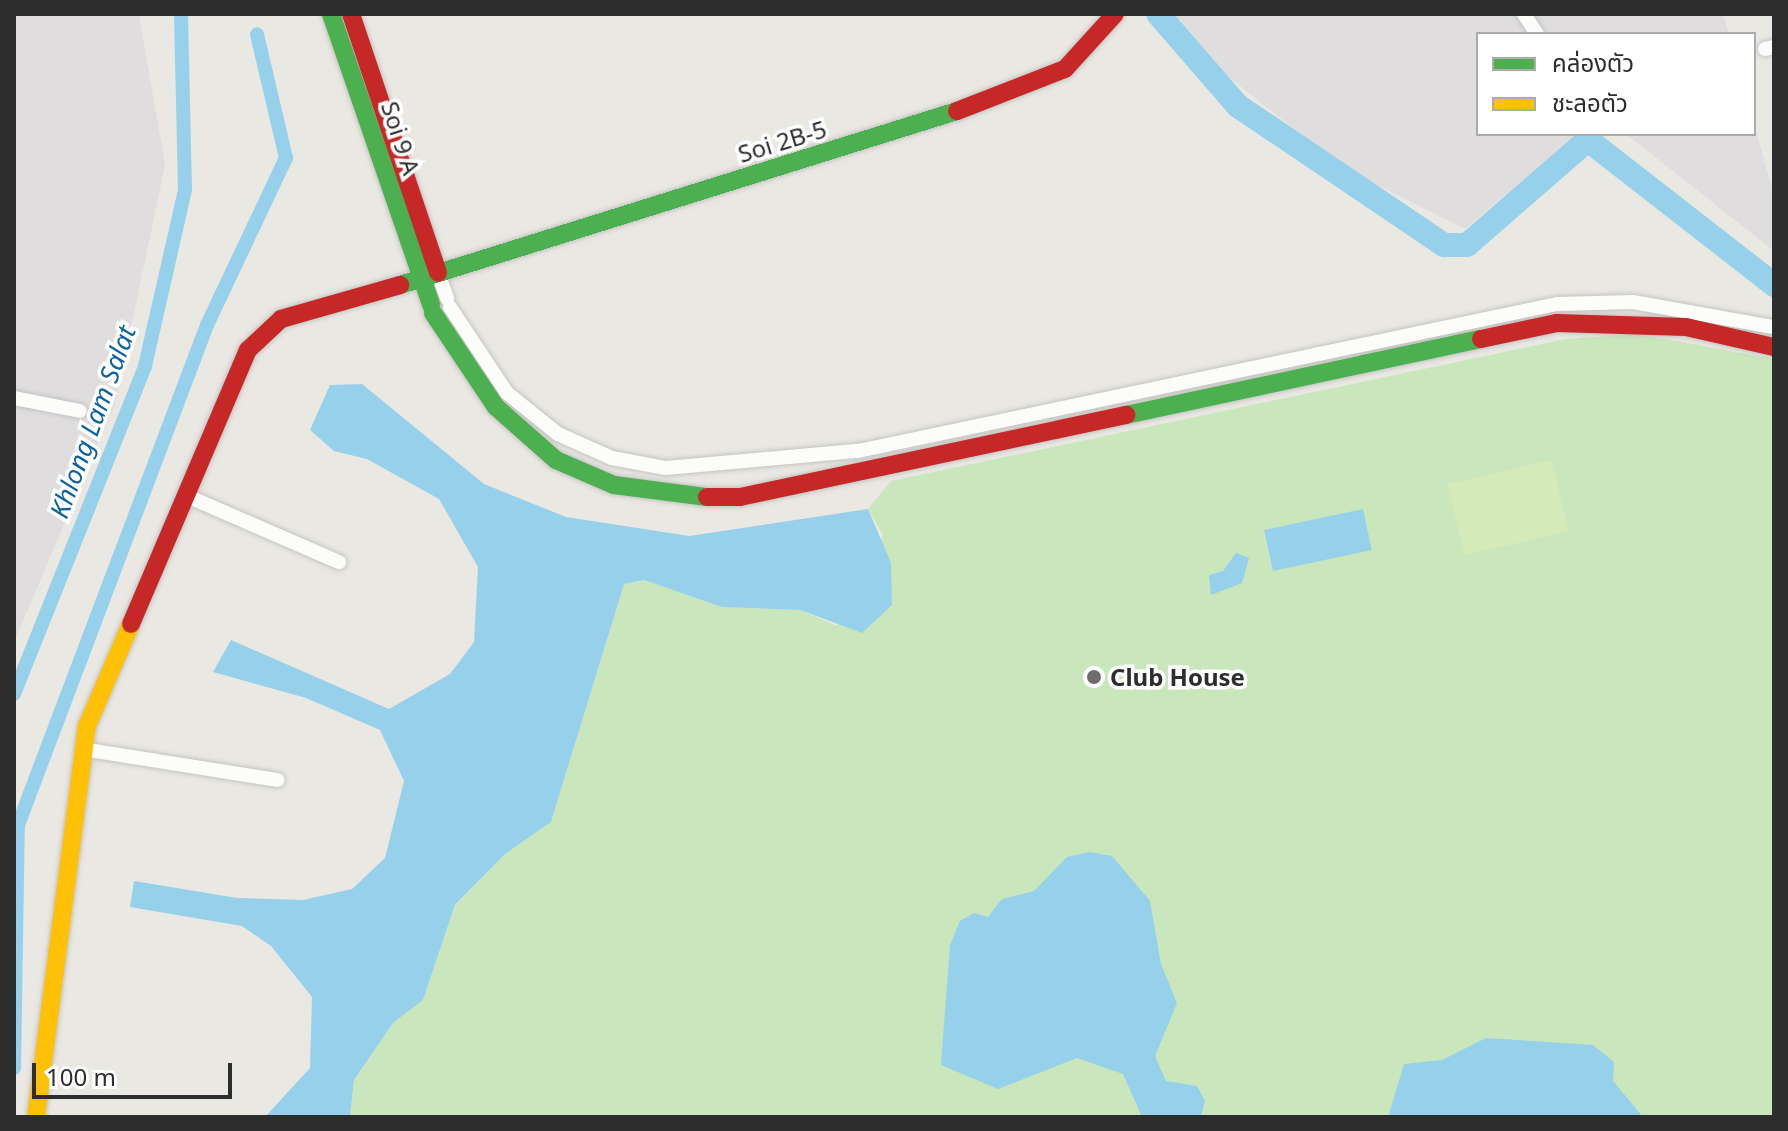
<!DOCTYPE html>
<html>
<head>
<meta charset="utf-8">
<style>
  body { margin:0 }
  #map { position:relative; width:1788px; height:1131px; overflow:hidden; background:#eae8e2; font-family:"Noto Sans","Noto Sans Thai",sans-serif }
  div>[style] { position:absolute }
  .industrial>* { inset:0; background:#dfddde }
  .green>* { inset:0; background:#cae6bc }
  .pitch>* { inset:0; background:#d4eab9; transform-origin:0 0 }
  .water>* { inset:0; background:#97d0eb; transform-origin:0 0 }
  .canal>* { height:14px; margin:-7px; padding:0 7px; transform-origin:7px; border-radius:7px; background:#97d0eb }
  .river>* { height:24px; margin:-12px; padding:0 12px; transform-origin:12px; border-radius:12px; background:#97d0eb }
  .roads { filter:drop-shadow(0 0 2px #c4c4c3) drop-shadow(0 0 2px #c4c4c3) }
  .street>* { height:14px; margin:-7px; padding:0 7px; transform-origin:7px; border-radius:7px; background:#fcfcfb }
  .fast>* { height:18px; margin:-9px; padding:0 9px; transform-origin:9px; border-radius:9px; background:#4caf50 }
  .slow>* { height:18px; margin:-9px; padding:0 9px; transform-origin:9px; border-radius:9px; background:#ffc107 }
  .jam>* { height:18px; margin:-9px; padding:0 9px; transform-origin:9px; border-radius:9px; background:#c62828 }
  .dots>* { width:22px; height:22px; translate:-50% -50%; box-sizing:border-box; border:4px solid #fff; border-radius:50% }
  span { translate:-50% -50%; white-space:nowrap; text-align:center; line-height:1.15; -webkit-text-stroke:7px #fff; paint-order:stroke }
  .street-label { font-size:24px; color:#2d2d2d }
  .poi-label { font-size:24px; color:#2d2d2d; font-weight:700 }
  .left { translate:0 -50%; text-align:left }
  .water-label { font-size:26px; color:#0e62a0; font-style:italic }
  .frame { position:absolute; inset:0; border:16px solid #2d2d2d; pointer-events:none }
  .legend { position:absolute; left:1476px; top:32px; width:280px; height:104px; box-sizing:border-box; background:#fff; border:2px solid #ababab; margin:0; padding:10px 14px; list-style:none; font-size:24px; color:#2d2d2d }
  .legend li { display:flex; align-items:center; gap:16px; height:40px }
  .legend b { width:40px; border:2px solid #ababab }
  .scale { position:absolute; left:32px; top:1063px; width:200px; height:36px; box-sizing:border-box; border:4px solid #2d2d2d; border-top:0; padding-left:10px; font-size:24px; line-height:28px; white-space:nowrap; color:#2d2d2d; -webkit-text-stroke:6px #fff; paint-order:stroke }
</style>
</head>
<body>
<div id="map">
  <div class="industrial">
    <div style="clip-path:polygon(14px 14px,139px 14px,165px 165px,115px 404px,14px 642px)"></div>
    <div style="clip-path:polygon(1173px 14px,1723px 14px,1729px 34px,1478px 34px,1478px 134px,1578px 134px,1465px 229px,1361px 177px,1309px 141px,1214px 65px)"></div>
    <div style="clip-path:polygon(1754px 124px,1774px 196px,1774px 251px,1626px 134px,1754px 134px)"></div>
  </div>
  <div class="green">
    <div style="clip-path:polygon(1637px 334px,1774px 359px,1774px 1117px,350px 1117px,354px 1081px,393px 1023px,423px 1000px,455px 906px,505px 854px,551px 822px,624px 584px,644px 580px,722px 607px,800px 610px,837px 626px,883px 535px,868px 509px,891px 481px,1566px 339px)"></div>
  </div>
  <div class="pitch">
    <div style="left:1552px;top:460px;width:73px;height:107px;rotate:77deg"></div>
  </div>
  <div class="water">
    <div style="clip-path:polygon(362px 384px,484px 484px,566px 517px,689px 536px,868px 509px,891px 563px,892px 605px,862px 633px,800px 610px,722px 607px,644px 580px,624px 584px,551px 822px,505px 854px,455px 905px,423px 1000px,393px 1023px,354px 1080px,350px 1117px,265px 1117px,310px 1068px,312px 997px,271px 946px,242px 926px,130px 907px,134px 881px,237px 898px,303px 900px,352px 889px,385px 858px,404px 781px,380px 730px,306px 698px,213px 672px,231px 640px,389px 709px,450px 674px,474px 642px,478px 567px,439px 499px,367px 459px,334px 451px,310px 430px,330px 385px)"></div>
    <div style="left:1363px;top:509px;width:42px;height:101px;rotate:78deg"></div>
    <div style="clip-path:polygon(1236px 553px,1249px 558px,1242px 583px,1211px 595px,1209px 575px,1223px 571px)"></div>
    <div style="clip-path:polygon(1090px 852px,1112px 856px,1150px 901px,1161px 964px,1177px 1003px,1155px 1056px,1166px 1081px,1197px 1086px,1205px 1101px,1201px 1117px,1142px 1117px,1123px 1074px,1077px 1058px,998px 1089px,941px 1065px,950px 945px,960px 921px,974px 913px,988px 917px,1002px 899px,1034px 891px,1067px 857px)"></div>
    <div style="clip-path:polygon(1486px 1038px,1593px 1045px,1614px 1062px,1613px 1081px,1643px 1117px,1388px 1117px,1404px 1064px,1442px 1060px)"></div>
  </div>
  <div class="canal">
    <div style="left:14px;top:694px;width:353px;rotate:-68.2deg"></div>
    <div style="left:145px;top:366px;width:180px;rotate:-77.2deg"></div>
    <div style="left:185px;top:190px;width:176px;rotate:-91.3deg"></div>
    <div style="left:14px;top:1068px;width:243px;rotate:-89.1deg"></div>
    <div style="left:18px;top:825px;width:535px;rotate:-69.29deg"></div>
    <div style="left:207px;top:325px;width:185px;rotate:-64.7deg"></div>
    <div style="left:286px;top:158px;width:127px;rotate:-103.2deg"></div>
  </div>
  <div class="river">
    <div style="left:1158px;top:14px;width:122px;rotate:49deg"></div>
    <div style="left:1238px;top:106px;width:249px;rotate:34deg"></div>
    <div style="left:1444px;top:245px;width:23px"></div>
    <div style="left:1467px;top:245px;width:160px;rotate:-41deg"></div>
    <div style="left:1588px;top:140px;width:236px;rotate:37.9deg"></div>
  </div>
  <div class="roads">
    <div class="street">
      <div style="left:1524px;top:14px;width:24px;rotate:57deg"></div>
      <div style="left:1765px;top:49px;width:9px;rotate:-13deg"></div>
      <div style="left:438px;top:273px;width:27px;rotate:70deg"></div>
      <div style="left:450px;top:307px;width:103px;rotate:56.5deg"></div>
      <div style="left:507px;top:393px;width:65px;rotate:38.8deg"></div>
      <div style="left:558px;top:434px;width:59px;rotate:24deg"></div>
      <div style="left:612px;top:458px;width:55px;rotate:10.5deg"></div>
      <div style="left:666px;top:468px;width:193px;rotate:-5.1deg"></div>
      <div style="left:858px;top:451px;width:714px;rotate:-11.88deg"></div>
      <div style="left:1557px;top:304px;width:76px;rotate:-1.5deg"></div>
      <div style="left:1633px;top:302px;width:143px;rotate:10.1deg"></div>
      <div style="left:14px;top:398px;width:67px;rotate:11.1deg"></div>
      <div style="left:187px;top:496px;width:166px;rotate:23.5deg"></div>
      <div style="left:82px;top:749px;width:198px;rotate:9deg"></div>
    </div>
    <div class="fast">
      <div style="left:331px;top:14px;width:308px;rotate:71deg"></div>
      <div style="left:400px;top:285px;width:584px;rotate:-17.35deg"></div>
      <div style="left:433px;top:313px;width:113px;rotate:56.2deg"></div>
      <div style="left:496px;top:407px;width:80px;rotate:41.5deg"></div>
      <div style="left:556px;top:460px;width:63px;rotate:23.3deg"></div>
      <div style="left:614px;top:485px;width:94px;rotate:7.4deg"></div>
      <div style="left:1126px;top:415px;width:363px;rotate:-12.1deg"></div>
    </div>
    <div class="slow">
      <div style="left:36px;top:1117px;width:394px;rotate:-82.6deg"></div>
      <div style="left:87px;top:726px;width:111px;rotate:-66.7deg"></div>
    </div>
    <div class="jam">
      <div style="left:351px;top:14px;width:273px;rotate:71.4deg"></div>
      <div style="left:957px;top:111px;width:116px;rotate:-21.3deg"></div>
      <div style="left:1065px;top:69px;width:74px;rotate:-47.7deg"></div>
      <div style="left:1481px;top:339px;width:78px;rotate:-11.9deg"></div>
      <div style="left:1557px;top:323px;width:129px;rotate:1.8deg"></div>
      <div style="left:1686px;top:327px;width:90px;rotate:12.8deg"></div>
      <div style="left:707px;top:497px;width:33px"></div>
      <div style="left:740px;top:497px;width:395px;rotate:-12deg"></div>
      <div style="left:131px;top:624px;width:298px;rotate:-66.9deg"></div>
      <div style="left:248px;top:350px;width:45px;rotate:-43.2deg"></div>
      <div style="left:281px;top:319px;width:124px;rotate:-15.9deg"></div>
    </div>
  </div>
  <div class="dots">
    <div style="left:1094px;top:677px;background:#6f6e6c"></div>
  </div>
  <div class="street-label">
    <span style="left:401px;top:138px;rotate:72deg">Soi 9 A</span>
    <span style="left:782px;top:141px;rotate:-17deg">Soi 2B-5</span>
  </div>
  <div class="poi-label">
    <span class="left" style="left:1110px;top:677px">Club House</span>
  </div>
  <div class="water-label">
    <span style="left:93px;top:422px;rotate:-70deg">Khlong Lam Salat</span>
  </div>
  <div class="frame"></div>
  <ul class="legend">
  <li><b style="height:10px;background:#4caf50"></b>คล่องตัว</li>
  <li><b style="height:10px;background:#ffc107"></b>ชะลอตัว</li>
  </ul>
  <div class="scale">100 m</div>
</div>
</body>
</html>
